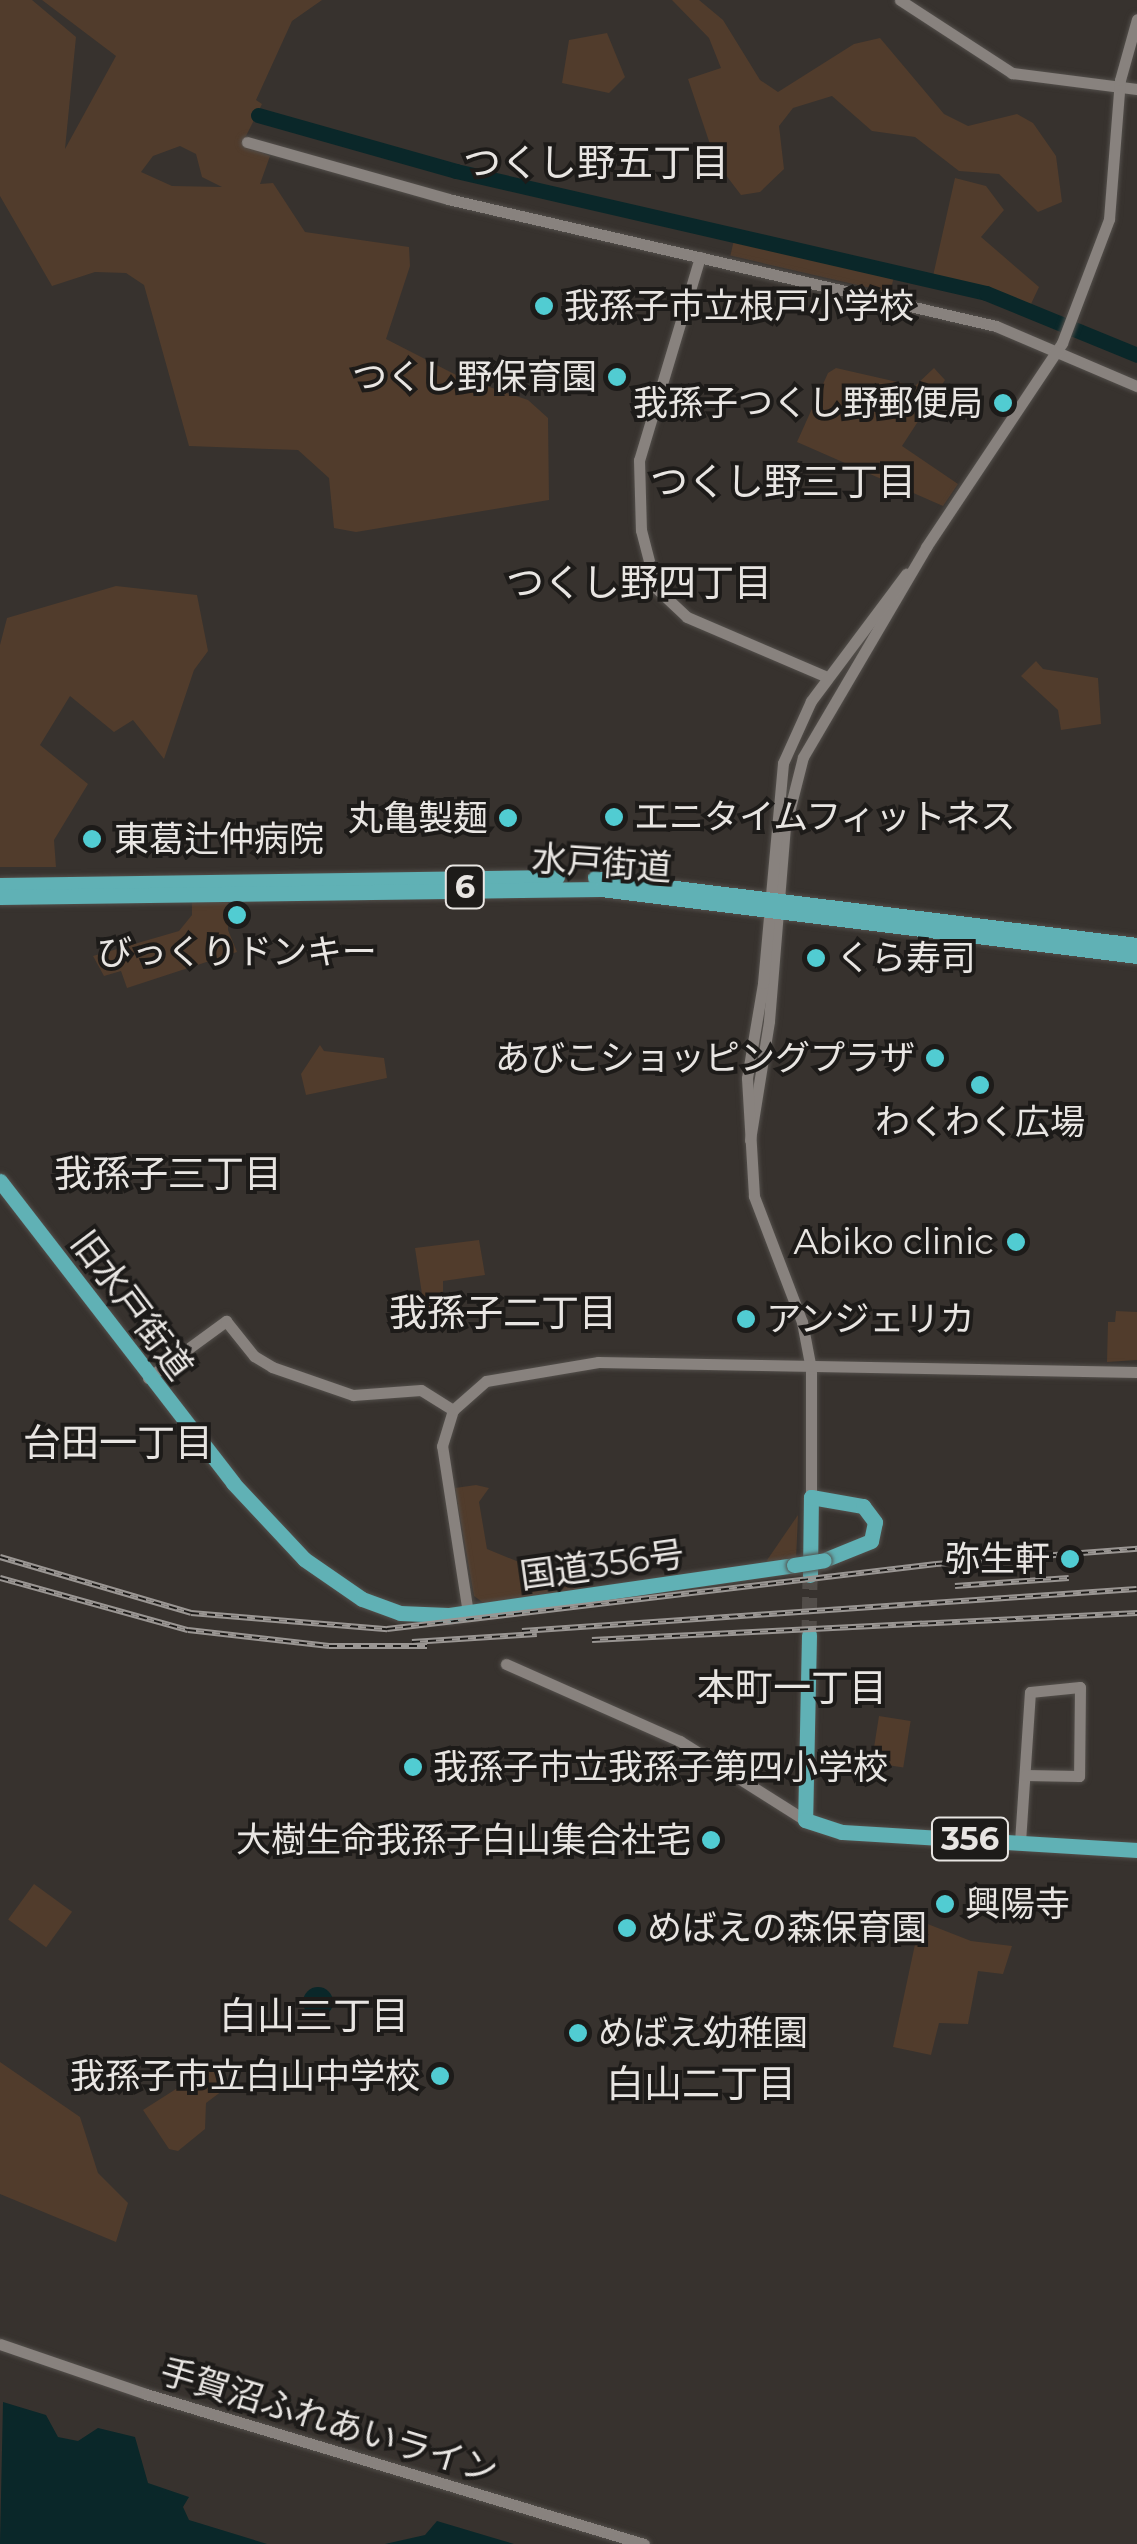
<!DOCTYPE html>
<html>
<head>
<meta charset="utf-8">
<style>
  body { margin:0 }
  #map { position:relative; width:1137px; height:2544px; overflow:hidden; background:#37322e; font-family:Montserrat,"Noto Sans JP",sans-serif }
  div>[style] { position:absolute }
  .green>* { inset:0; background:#513c2c; transform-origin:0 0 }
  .water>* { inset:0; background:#0a2729 }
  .round { border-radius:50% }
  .river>* { height:15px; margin:-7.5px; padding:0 7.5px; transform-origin:7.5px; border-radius:7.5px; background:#0a2729 }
  .trunk-tunnel>* { height:15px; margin-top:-7.5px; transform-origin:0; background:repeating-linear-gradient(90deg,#524d49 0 15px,transparent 0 23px) }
  .roads { filter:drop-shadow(0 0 2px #534f4b) drop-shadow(0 0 2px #534f4b) }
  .tertiary>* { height:11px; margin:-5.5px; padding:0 5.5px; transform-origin:5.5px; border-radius:5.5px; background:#88827e }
  .trunk>* { height:15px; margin:-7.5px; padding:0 7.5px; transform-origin:7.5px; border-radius:7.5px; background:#60b1b5 }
  .rail>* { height:6px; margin-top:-3px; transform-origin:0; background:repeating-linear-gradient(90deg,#1d1b19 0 8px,#9a9693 0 16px); box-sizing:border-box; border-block:2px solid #9a9693 }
  .bridges { filter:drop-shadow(0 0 2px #534f4b) drop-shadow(0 0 2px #534f4b) }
  .trunk-bridge>* { height:15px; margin:-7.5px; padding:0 7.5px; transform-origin:7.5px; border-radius:7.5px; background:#60b1b5 }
  .dots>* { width:28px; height:28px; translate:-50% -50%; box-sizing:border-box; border:5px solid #1d1b19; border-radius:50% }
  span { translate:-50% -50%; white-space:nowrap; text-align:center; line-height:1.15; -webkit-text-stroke:8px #1d1b19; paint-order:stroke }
  .shield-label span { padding:2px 8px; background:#1d1b19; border:2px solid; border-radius:8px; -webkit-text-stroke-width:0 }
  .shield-label { font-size:32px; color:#e8e5e2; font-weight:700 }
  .poi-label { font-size:35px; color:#e8e5e2 }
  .left { translate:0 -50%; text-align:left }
  .right { translate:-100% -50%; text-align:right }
  .street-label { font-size:35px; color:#e8e5e2 }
  .neighbourhood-label { font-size:38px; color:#e8e5e2 }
</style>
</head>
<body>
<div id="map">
  <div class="green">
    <div style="clip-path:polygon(evenodd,0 0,32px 0,76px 37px,65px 149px,116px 56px,42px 0,322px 0,292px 21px,256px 100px,262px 104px,242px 144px,270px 156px,260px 184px,273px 183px,305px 232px,409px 247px,410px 266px,386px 339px,460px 377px,528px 400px,548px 418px,549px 500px,356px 532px,334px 528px,329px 478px,298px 450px,189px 446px,144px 285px,126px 273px,95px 272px,52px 286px,0 196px,0 0,180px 146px,196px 154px,202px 177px,222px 187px,172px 186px,141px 172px,153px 156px,180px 146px)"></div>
    <div style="clip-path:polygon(672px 0,699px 0,723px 20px,760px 80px,778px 92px,854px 44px,880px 38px,944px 114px,968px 126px,1017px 114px,1033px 123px,1056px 156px,1062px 202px,1038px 212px,999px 174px,959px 171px,915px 137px,872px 131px,832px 96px,793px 108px,779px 126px,784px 169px,760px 192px,741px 195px,716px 162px,688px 79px,721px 68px,709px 38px)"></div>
    <div style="clip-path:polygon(607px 33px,625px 77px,609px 93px,562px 83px,569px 40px)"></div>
    <div style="clip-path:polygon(955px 178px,986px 186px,1004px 210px,981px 237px,1039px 287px,1031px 304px,933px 276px)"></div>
    <div style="left:734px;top:240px;width:164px;height:16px;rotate:13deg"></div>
    <div style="clip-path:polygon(836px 368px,915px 386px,934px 368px,945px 380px,902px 446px,958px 484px,943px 506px,797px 442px,828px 373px)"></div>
    <div style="clip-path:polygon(116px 586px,197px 595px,208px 651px,194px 670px,164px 759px,133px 720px,114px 732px,70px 696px,40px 745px,88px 784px,54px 840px,56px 867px,0 867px,0 645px,7px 618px)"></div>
    <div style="clip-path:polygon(1036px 661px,1043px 669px,1098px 678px,1101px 724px,1061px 730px,1058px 710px,1021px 676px)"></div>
    <div style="clip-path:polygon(192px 901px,228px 901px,228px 930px,237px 952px,127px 988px,121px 971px,104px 976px,93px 956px,179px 931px,192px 915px)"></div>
    <div style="clip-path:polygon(320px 1045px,324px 1051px,384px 1058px,387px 1078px,306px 1095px,301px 1074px)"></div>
    <div style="clip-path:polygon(479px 1240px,485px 1275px,443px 1281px,443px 1300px,434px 1299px,434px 1313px,425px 1314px,415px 1248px)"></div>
    <div style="clip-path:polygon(1116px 1311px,1137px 1312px,1137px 1360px,1107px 1362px,1108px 1322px,1115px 1322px)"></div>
    <div style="clip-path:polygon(476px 1485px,489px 1488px,479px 1502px,487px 1549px,587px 1590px,485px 1604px,474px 1596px,455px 1488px)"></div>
    <div style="clip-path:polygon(798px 1515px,796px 1559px,763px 1566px)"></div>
    <div style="left:879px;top:1716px;width:32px;height:47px;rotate:9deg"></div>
    <div style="left:34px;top:1884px;width:47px;height:44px;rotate:36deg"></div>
    <div style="clip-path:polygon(920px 1921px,971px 1941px,1012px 1946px,1003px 1974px,978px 1971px,968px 2024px,939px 2023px,931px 2055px,893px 2047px)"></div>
    <div style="clip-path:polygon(220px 2061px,226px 2088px,206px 2103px,205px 2129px,178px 2151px,169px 2149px,143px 2110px)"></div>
    <div style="clip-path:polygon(0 2062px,80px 2117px,98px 2173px,128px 2203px,116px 2242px,0 2194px)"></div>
  </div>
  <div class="water">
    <div class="round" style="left:303px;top:1987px;width:30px;height:30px"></div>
    <div style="clip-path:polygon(3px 2402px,46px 2415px,58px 2437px,78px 2441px,98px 2428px,135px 2437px,148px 2483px,189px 2497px,183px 2507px,189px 2520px,267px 2544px,0 2544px)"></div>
    <div style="clip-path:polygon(437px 2521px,514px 2544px,385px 2544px,425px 2535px)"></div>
  </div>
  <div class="river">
    <div style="left:258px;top:115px;width:206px;rotate:15.8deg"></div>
    <div style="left:456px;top:171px;width:544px;rotate:12.96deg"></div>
    <div style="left:986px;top:293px;width:163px;rotate:22.3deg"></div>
  </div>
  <div class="trunk-tunnel">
    <div style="left:809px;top:1635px;width:60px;rotate:-89deg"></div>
  </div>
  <div class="roads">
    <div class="tertiary">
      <div style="left:900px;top:0;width:134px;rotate:33.1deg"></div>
      <div style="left:1012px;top:73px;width:126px;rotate:7.3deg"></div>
      <div style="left:247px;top:142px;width:209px;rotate:15.8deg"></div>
      <div style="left:448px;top:199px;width:563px;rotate:13.05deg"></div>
      <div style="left:996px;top:326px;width:153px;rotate:23.1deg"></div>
      <div style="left:700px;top:257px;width:212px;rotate:106.7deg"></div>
      <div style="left:639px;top:460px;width:70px;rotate:88.4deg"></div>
      <div style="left:641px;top:530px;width:60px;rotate:75.5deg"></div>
      <div style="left:656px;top:588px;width:42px;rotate:43.1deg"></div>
      <div style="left:687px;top:617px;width:152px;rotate:23.2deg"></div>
      <div style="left:750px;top:1140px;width:121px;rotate:-80.9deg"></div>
      <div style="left:769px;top:1021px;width:194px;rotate:-85.3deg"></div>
      <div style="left:785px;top:828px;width:73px;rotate:-75.8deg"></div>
      <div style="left:803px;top:757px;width:243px;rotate:-59.6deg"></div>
      <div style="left:926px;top:547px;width:245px;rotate:-56.3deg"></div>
      <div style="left:1062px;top:343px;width:133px;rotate:-69.2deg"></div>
      <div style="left:1109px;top:219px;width:139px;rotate:-85.5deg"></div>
      <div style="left:1120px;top:80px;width:63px;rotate:-74.4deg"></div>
      <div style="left:148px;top:1378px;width:97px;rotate:-36.2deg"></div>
      <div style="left:226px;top:1321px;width:45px;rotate:51.3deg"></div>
      <div style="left:254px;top:1356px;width:21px;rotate:31deg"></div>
      <div style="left:272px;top:1367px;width:86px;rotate:19.1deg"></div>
      <div style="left:353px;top:1395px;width:68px;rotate:-4.2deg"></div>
      <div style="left:421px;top:1390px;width:38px;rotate:32deg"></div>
      <div style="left:811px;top:1497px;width:128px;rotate:-90deg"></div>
      <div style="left:811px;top:1369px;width:48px;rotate:-100.8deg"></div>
      <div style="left:802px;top:1322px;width:135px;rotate:-110.9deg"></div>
      <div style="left:754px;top:1196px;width:118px;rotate:-93.4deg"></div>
      <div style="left:747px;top:1078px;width:96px;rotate:-80.4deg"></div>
      <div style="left:763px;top:983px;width:221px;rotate:-84.8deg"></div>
      <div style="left:783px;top:763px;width:68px;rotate:-65.7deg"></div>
      <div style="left:811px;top:701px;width:159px;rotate:-53.2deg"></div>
      <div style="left:468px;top:1613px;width:169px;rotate:-98.8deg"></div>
      <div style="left:442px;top:1446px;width:38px;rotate:-73deg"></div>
      <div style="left:453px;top:1410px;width:44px;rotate:-41.3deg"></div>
      <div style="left:486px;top:1381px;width:114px;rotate:-9.6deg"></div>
      <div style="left:598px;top:1362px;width:539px;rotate:1.06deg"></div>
      <div style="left:506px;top:1664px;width:190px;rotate:23.9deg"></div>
      <div style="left:680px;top:1741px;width:148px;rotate:32.3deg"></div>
      <div style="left:1020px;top:1842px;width:150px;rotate:-86.2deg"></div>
      <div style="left:1030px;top:1692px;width:50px;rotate:-5.7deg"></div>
      <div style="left:1080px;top:1687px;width:89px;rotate:90.6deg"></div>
      <div style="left:1079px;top:1776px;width:54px;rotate:-178.9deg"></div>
      <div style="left:0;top:2344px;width:154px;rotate:18.9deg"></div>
      <div style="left:146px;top:2394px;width:520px;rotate:16.76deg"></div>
    </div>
    <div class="trunk">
      <div style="left:595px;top:878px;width:546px;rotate:7.05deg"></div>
      <div style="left:0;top:885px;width:557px;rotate:-0.82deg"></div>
      <div style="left:0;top:897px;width:601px;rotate:-0.76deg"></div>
      <div style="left:601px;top:889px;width:540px;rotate:7.13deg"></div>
      <div style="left:0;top:1181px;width:381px;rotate:52.3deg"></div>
      <div style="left:233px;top:1483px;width:104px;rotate:46.9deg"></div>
      <div style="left:304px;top:1559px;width:70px;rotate:34.6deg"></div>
      <div style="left:362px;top:1599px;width:40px;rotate:20.2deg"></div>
      <div style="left:400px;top:1613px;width:48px;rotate:2.4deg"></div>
      <div style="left:448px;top:1615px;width:350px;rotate:-8.2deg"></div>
      <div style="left:810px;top:1575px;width:78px;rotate:-89.3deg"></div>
      <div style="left:811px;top:1497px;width:53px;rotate:9.8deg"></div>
      <div style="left:863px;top:1506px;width:20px;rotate:53deg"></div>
      <div style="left:875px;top:1522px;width:19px;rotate:102deg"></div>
      <div style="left:871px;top:1541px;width:51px;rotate:158deg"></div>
      <div style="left:809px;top:1635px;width:185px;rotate:91.2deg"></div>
      <div style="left:805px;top:1820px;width:39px;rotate:18deg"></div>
      <div style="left:842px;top:1832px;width:296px;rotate:3.5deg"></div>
    </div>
  </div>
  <div class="rail">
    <div style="left:0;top:1557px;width:199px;rotate:16.3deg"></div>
    <div style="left:191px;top:1613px;width:197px;rotate:4.7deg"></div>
    <div style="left:387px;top:1629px;width:553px;rotate:-6.75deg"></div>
    <div style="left:936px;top:1564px;width:202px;rotate:-4.3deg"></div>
    <div style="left:0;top:1578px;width:195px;rotate:15.5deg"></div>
    <div style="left:188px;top:1630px;width:142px;rotate:6.5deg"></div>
    <div style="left:329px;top:1646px;width:98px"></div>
    <div style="left:955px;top:1586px;width:114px;rotate:-4deg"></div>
    <div style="left:522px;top:1631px;width:616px;rotate:-3.91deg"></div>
    <div style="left:592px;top:1640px;width:546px;rotate:-2.84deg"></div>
    <div style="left:412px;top:1642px;width:125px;rotate:-3.7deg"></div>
  </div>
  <div class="bridges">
    <div class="trunk-bridge">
      <div style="left:794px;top:1565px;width:30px;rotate:-9deg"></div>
    </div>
  </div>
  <div class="dots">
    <div style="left:544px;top:306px;background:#51ccd2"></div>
    <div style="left:617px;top:377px;background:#51ccd2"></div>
    <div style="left:1003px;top:403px;background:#51ccd2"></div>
    <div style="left:614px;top:817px;background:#51ccd2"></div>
    <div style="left:508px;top:818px;background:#51ccd2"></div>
    <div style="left:92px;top:839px;background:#51ccd2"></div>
    <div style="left:237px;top:915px;background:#51ccd2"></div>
    <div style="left:816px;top:958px;background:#51ccd2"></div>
    <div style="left:935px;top:1058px;background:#51ccd2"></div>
    <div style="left:980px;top:1085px;background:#51ccd2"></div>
    <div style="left:1016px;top:1242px;background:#51ccd2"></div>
    <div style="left:746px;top:1319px;background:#51ccd2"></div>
    <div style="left:1070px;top:1559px;background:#51ccd2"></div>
    <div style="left:413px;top:1767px;background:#51ccd2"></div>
    <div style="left:711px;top:1840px;background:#51ccd2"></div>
    <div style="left:945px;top:1904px;background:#51ccd2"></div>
    <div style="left:627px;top:1928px;background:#51ccd2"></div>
    <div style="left:578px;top:2033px;background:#51ccd2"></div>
    <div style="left:440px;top:2076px;background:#51ccd2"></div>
  </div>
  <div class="shield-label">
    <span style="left:465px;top:887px">6</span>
    <span style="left:970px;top:1839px">356</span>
  </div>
  <div class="poi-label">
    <span class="left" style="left:564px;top:306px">我孫子市立根戸小学校</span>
    <span class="right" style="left:597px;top:377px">つくし野保育園</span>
    <span class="right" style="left:983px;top:403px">我孫子つくし野郵便局</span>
    <span class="left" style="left:634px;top:817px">エニタイムフィットネス</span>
    <span class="right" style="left:488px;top:818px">丸亀製麺</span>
    <span class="left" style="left:114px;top:839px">東葛辻仲病院</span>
    <span style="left:237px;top:952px">びっくりドンキー</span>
    <span class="left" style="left:836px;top:958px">くら寿司</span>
    <span class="right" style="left:915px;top:1058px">あびこショッピングプラザ</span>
    <span style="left:980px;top:1122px">わくわく広場</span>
    <span class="right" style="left:994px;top:1242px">Abiko clinic</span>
    <span class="left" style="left:766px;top:1319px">アンジェリカ</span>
    <span class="right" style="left:1050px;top:1559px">弥生軒</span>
    <span class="left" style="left:433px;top:1767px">我孫子市立我孫子第四小学校</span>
    <span class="right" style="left:691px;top:1840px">大樹生命我孫子白山集合社宅</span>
    <span class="left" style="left:965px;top:1904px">興陽寺</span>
    <span class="left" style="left:647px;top:1928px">めばえの森保育園</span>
    <span class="left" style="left:598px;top:2033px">めばえ幼稚園</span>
    <span class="right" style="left:420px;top:2076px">我孫子市立白山中学校</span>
  </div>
  <div class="street-label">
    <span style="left:602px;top:863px;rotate:4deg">水戸街道</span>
    <span style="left:132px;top:1305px;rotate:53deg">旧水戸街道</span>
    <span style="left:602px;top:1565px;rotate:-8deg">国道356号</span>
    <span style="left:329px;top:2421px;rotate:17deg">手賀沼ふれあいライン</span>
  </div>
  <div class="neighbourhood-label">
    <span style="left:596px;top:163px">つくし野五丁目</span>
    <span style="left:783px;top:482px">つくし野三丁目</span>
    <span style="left:639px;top:583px">つくし野四丁目</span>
    <span style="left:168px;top:1174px">我孫子三丁目</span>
    <span style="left:503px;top:1313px">我孫子二丁目</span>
    <span style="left:118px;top:1443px">台田一丁目</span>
    <span style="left:792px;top:1688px">本町一丁目</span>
    <span style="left:314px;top:2016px">白山三丁目</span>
    <span style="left:701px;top:2084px">白山二丁目</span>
  </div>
</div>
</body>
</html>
